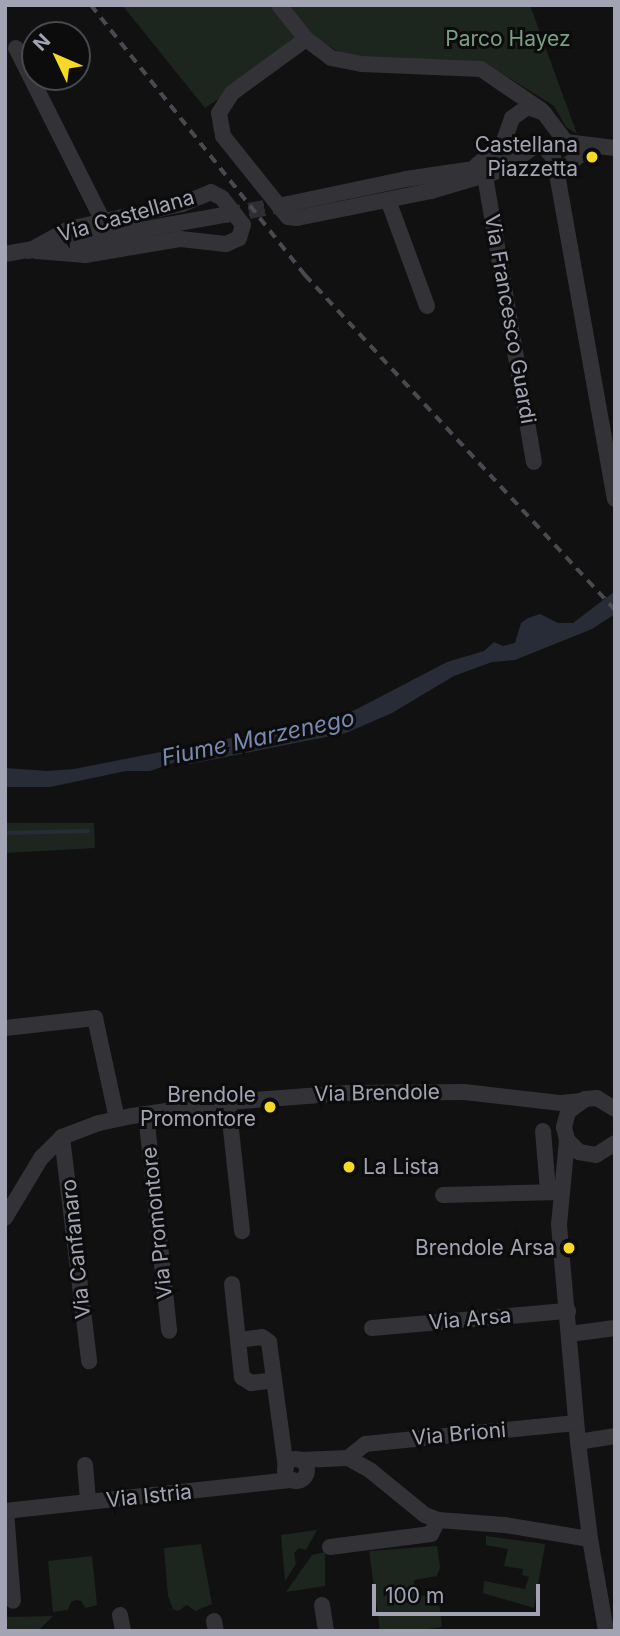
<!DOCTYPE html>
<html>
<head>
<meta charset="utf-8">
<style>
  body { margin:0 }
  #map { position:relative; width:620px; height:1636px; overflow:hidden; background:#111112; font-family:Inter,sans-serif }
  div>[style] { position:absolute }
  .green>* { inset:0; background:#1d251f }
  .water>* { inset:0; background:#272c36 }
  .stream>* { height:3.5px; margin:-1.75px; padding:0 1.75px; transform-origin:1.75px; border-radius:1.75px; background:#272c36 }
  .minor-tunnel>* { height:16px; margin-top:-8px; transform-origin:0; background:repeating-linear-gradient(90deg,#2e2e32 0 16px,transparent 0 24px) }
  .minor>* { height:16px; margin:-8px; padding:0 8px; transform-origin:8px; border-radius:8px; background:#323237 }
  .minor>.ring { margin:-8px; padding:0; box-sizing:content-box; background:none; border:16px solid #323237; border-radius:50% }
  .rail>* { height:3.5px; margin-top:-1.75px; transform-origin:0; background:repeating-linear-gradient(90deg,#494950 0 9px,transparent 0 16px) }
  .dots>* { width:19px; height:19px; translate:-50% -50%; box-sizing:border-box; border:4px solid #0c0c0d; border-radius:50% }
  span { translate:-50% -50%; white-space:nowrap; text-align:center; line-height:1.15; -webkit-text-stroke:6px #0c0c0d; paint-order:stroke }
  .park-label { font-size:21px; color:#789f83 }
  .poi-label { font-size:21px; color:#a2a4b3 }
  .right { translate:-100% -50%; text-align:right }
  .left { translate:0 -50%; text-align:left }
  .street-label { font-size:21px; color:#a2a4b3 }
  .water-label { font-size:23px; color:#788ab0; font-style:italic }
  .frame { position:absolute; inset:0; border:7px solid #a2a4b3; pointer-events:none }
  .north { position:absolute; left:21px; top:21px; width:70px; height:70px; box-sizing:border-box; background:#0c0c0d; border:2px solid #48494f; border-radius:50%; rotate:314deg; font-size:19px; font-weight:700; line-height:28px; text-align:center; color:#a2a4b3 }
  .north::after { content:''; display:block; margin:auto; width:24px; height:32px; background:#f4d927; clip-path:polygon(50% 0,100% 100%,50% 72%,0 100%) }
  .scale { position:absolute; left:372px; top:1584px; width:168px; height:32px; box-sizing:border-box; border:4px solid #a2a4b3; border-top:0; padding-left:9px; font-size:21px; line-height:24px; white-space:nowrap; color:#a2a4b3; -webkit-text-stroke:5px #0c0c0d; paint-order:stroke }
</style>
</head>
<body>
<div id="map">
  <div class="green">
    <div style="clip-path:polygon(122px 5px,269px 5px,300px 44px,205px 108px)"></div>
    <div style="clip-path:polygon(288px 5px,530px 5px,577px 134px,566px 127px,554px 106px,487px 64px,461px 60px,359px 59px,340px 53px,311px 34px)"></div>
    <div style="clip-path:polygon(5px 823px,94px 823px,95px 848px,5px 853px)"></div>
    <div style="clip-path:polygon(317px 1530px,306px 1550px,299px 1548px,294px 1553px,296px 1564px,285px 1581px,281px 1535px)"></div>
    <div style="clip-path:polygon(486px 1536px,545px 1544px,534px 1608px,483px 1593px,484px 1581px,525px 1589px,529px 1577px,522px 1575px,523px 1569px,504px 1566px,508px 1549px,486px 1545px)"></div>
    <div style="clip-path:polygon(201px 1544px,212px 1604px,195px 1611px,187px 1605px,178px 1611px,173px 1609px,168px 1596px,164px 1548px)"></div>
    <div style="clip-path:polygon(437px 1546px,440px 1567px,437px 1576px,414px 1580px,416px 1597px,438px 1594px,442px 1627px,427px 1629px,430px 1631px,380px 1631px,369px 1551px)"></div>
    <div style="clip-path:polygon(325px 1552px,325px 1586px,286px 1592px,312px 1555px)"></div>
    <div style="clip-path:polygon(92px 1556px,97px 1605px,86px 1608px,81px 1601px,76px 1600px,71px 1602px,68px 1610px,53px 1612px,48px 1561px)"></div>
    <div style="clip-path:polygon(53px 1616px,38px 1631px,5px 1631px,5px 1617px)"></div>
  </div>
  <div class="water">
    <div style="clip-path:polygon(615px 591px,615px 614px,592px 629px,515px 660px,492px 662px,454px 676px,392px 713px,346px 733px,190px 764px,173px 763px,150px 771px,126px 771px,50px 787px,5px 787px,5px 768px,47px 771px,74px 769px,318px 721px,355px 710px,447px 662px,484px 651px,494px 642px,503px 646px,515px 643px,521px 623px,528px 618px,540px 614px,558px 623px,573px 623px)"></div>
  </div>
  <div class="stream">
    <div style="left:5px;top:833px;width:83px;rotate:-1.4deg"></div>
  </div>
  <div class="minor-tunnel">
    <div style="left:225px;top:215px;width:59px;rotate:-9.8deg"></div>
  </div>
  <div class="minor">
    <div style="left:279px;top:5px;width:43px;rotate:51.5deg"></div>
    <div style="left:306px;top:39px;width:31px;rotate:37deg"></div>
    <div style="left:331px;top:58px;width:32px;rotate:11deg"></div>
    <div style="left:362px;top:64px;width:119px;rotate:2.4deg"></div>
    <div style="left:481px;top:69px;width:73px;rotate:34.3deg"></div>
    <div style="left:306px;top:39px;width:92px;rotate:143.9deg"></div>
    <div style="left:232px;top:93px;width:24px;rotate:123deg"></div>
    <div style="left:219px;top:113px;width:23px;rotate:80deg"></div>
    <div style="left:223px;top:136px;width:104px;rotate:51.3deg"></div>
    <div style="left:288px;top:217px;width:9px;rotate:6deg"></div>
    <div style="left:297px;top:218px;width:137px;rotate:-11.4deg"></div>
    <div style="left:431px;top:191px;width:64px;rotate:-16.4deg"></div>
    <div style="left:492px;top:173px;width:19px;rotate:-21deg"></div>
    <div style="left:510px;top:166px;width:6px;rotate:-59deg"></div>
    <div style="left:16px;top:48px;width:194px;rotate:63.3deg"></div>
    <div style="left:546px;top:149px;width:11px;rotate:49deg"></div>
    <div style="left:553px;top:157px;width:17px;rotate:77deg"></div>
    <div style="left:557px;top:174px;width:330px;rotate:79.9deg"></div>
    <div style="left:477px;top:165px;width:31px;rotate:-37deg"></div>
    <div style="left:502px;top:146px;width:30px;rotate:-70deg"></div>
    <div style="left:512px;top:118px;width:19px;rotate:-35deg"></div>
    <div style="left:528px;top:107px;width:17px;rotate:21deg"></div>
    <div style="left:544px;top:113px;width:36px;rotate:53deg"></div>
    <div style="left:566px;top:142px;width:49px;rotate:7deg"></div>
    <div style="left:485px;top:176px;width:290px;rotate:80.3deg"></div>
    <div style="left:558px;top:179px;width:11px;rotate:-68deg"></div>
    <div style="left:562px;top:169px;width:24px;rotate:-38deg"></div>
    <div style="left:388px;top:200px;width:113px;rotate:69.8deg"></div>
    <div style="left:283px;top:205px;width:126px;rotate:-11.9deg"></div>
    <div style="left:406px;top:179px;width:89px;rotate:-8.4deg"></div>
    <div style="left:494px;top:166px;width:20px;rotate:-15deg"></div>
    <div style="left:513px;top:161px;width:23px;rotate:-34deg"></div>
    <div style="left:29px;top:251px;width:46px;rotate:-28.8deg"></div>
    <div style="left:69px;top:229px;width:116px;rotate:-12.5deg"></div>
    <div style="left:182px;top:204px;width:31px;rotate:-22deg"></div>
    <div style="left:211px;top:192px;width:13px;rotate:29deg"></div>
    <div style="left:222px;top:198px;width:34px;rotate:52deg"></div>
    <div style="left:243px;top:225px;width:14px;rotate:107deg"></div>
    <div style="left:239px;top:238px;width:14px;rotate:155deg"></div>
    <div style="left:226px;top:244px;width:46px;rotate:-173.8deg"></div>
    <div style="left:180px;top:239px;width:96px;rotate:170.4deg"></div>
    <div style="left:85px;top:255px;width:49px;rotate:-175.3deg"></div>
    <div style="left:5px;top:254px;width:223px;rotate:-10.1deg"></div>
    <div style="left:5px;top:1028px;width:91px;rotate:-6.3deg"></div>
    <div style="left:95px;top:1018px;width:103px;rotate:77.7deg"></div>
    <div style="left:228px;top:1102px;width:130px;rotate:83.8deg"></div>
    <div style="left:615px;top:1109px;width:21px;rotate:-149deg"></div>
    <div style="left:597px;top:1098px;width:12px;rotate:175deg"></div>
    <div style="left:585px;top:1099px;width:21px;rotate:143deg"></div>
    <div style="left:568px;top:1112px;width:16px;rotate:105deg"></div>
    <div style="left:564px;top:1127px;width:13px;rotate:77deg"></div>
    <div style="left:567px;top:1140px;width:17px;rotate:45deg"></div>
    <div style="left:579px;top:1152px;width:17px;rotate:10deg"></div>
    <div style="left:596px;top:1155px;width:22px;rotate:-32deg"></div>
    <div style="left:146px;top:1114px;width:218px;rotate:83.9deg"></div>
    <div style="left:543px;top:1131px;width:59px;rotate:85.2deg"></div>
    <div style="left:62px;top:1137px;width:226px;rotate:83.1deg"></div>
    <div style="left:567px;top:1140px;width:85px;rotate:95.4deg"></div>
    <div style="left:559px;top:1225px;width:218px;rotate:85deg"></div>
    <div style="left:578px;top:1442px;width:98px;rotate:82.9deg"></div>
    <div style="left:590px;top:1539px;width:93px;rotate:80.1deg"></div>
    <div style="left:443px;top:1195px;width:117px;rotate:-1.5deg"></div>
    <div style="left:5px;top:1218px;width:70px;rotate:-59deg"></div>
    <div style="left:41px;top:1158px;width:30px;rotate:-45deg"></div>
    <div style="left:62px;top:1137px;width:40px;rotate:-21deg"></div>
    <div style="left:99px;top:1123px;width:34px;rotate:-12deg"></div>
    <div style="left:132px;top:1116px;width:97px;rotate:-8.3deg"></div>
    <div style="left:228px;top:1102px;width:120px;rotate:-4.3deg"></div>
    <div style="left:348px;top:1093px;width:116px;rotate:-0.5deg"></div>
    <div style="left:464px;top:1092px;width:98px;rotate:6.5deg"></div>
    <div style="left:561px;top:1103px;width:18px;rotate:-6deg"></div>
    <div style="left:232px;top:1284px;width:94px;rotate:83.9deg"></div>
    <div style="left:242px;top:1377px;width:11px;rotate:34deg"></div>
    <div style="left:251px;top:1383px;width:23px;rotate:-7deg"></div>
    <div style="left:372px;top:1328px;width:197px;rotate:-5deg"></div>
    <div style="left:570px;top:1334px;width:45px;rotate:-7.6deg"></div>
    <div style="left:238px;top:1340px;width:24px;rotate:-7deg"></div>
    <div style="left:262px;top:1337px;width:9px;rotate:36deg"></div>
    <div style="left:269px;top:1342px;width:127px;rotate:82.3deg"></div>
    <div style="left:578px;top:1442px;width:37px;rotate:-9deg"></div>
    <div style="left:348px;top:1458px;width:22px;rotate:-39deg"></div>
    <div style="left:365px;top:1444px;width:212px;rotate:-5.7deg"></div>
    <div class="ring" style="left:285px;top:1459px;width:6px;height:6px"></div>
    <div style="left:300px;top:1460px;width:48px;rotate:-2.4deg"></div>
    <div style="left:348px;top:1458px;width:26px;rotate:29deg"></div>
    <div style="left:371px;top:1471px;width:70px;rotate:39.2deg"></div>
    <div style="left:425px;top:1515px;width:14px;rotate:21deg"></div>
    <div style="left:438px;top:1520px;width:67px;rotate:4.3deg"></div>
    <div style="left:505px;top:1525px;width:86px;rotate:9.4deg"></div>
    <div style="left:85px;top:1465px;width:37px;rotate:85deg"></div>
    <div style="left:5px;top:1511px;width:289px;rotate:-6.2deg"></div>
    <div style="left:6px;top:1511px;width:90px;rotate:85.6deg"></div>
    <div style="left:330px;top:1547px;width:102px;rotate:-7.3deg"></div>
    <div style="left:431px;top:1534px;width:16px;rotate:-63deg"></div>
    <div style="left:322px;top:1605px;width:26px;rotate:81deg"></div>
    <div style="left:120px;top:1615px;width:16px;rotate:79deg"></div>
    <div style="left:214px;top:1621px;width:10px;rotate:79deg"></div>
  </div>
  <div class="rail">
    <div style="left:91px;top:5px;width:345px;rotate:51.6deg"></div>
    <div style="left:305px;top:275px;width:456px;rotate:47.2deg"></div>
  </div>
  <div class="dots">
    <div style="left:592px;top:157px;background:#f4d927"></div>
    <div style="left:270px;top:1107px;background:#f4d927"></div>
    <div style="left:349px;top:1167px;background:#f4d927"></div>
    <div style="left:569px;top:1248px;background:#f4d927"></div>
  </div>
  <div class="park-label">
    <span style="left:508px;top:39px">Parco Hayez</span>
  </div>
  <div class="poi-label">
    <span class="right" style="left:578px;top:157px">Castellana<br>Piazzetta</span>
    <span class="right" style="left:256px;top:1107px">Brendole<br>Promontore</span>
    <span class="left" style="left:363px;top:1167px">La Lista</span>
    <span class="right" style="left:555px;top:1248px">Brendole Arsa</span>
  </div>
  <div class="street-label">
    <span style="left:126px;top:216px;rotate:-16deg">Via Castellana</span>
    <span style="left:510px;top:319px;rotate:80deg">Via Francesco Guardi</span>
    <span style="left:377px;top:1093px;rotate:-1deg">Via Brendole</span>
    <span style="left:157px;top:1223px;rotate:-96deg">Via Promontore</span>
    <span style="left:76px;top:1249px;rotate:-96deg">Via Canfanaro</span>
    <span style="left:470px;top:1319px;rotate:-5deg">Via Arsa</span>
    <span style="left:459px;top:1434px;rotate:-5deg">Via Brioni</span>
    <span style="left:149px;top:1496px;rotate:-6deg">Via Istria</span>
  </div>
  <div class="water-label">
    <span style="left:258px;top:738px;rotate:-12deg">Fiume Marzenego</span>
  </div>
  <div class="frame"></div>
  <div class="north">N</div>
  <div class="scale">100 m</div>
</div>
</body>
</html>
